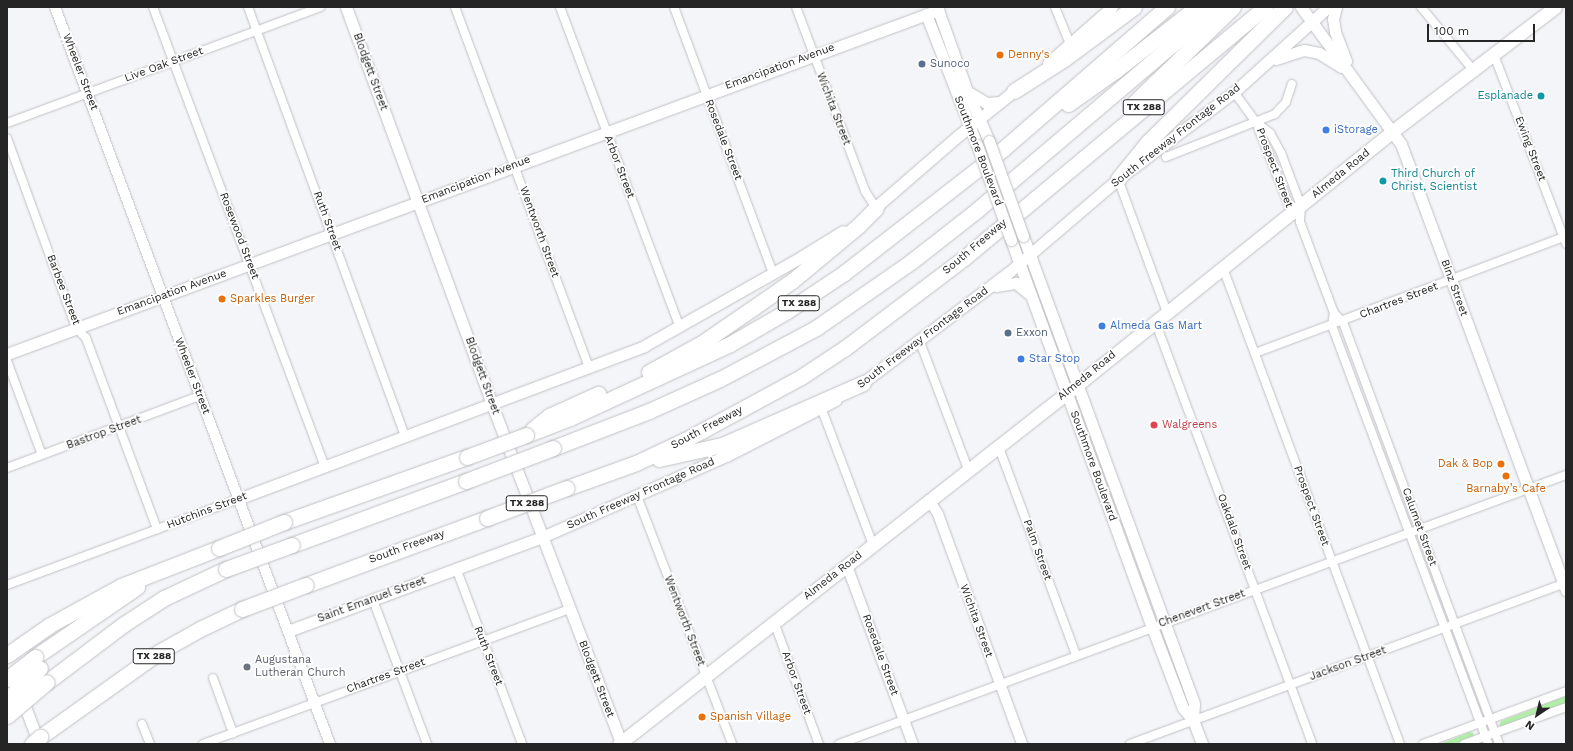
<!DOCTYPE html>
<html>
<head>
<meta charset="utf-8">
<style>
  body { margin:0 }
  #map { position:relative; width:1573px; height:751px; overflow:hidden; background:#f4f5f9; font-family:"Work Sans",sans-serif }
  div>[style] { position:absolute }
  .green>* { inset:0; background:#b0f1a5 }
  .roads { filter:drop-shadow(0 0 1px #c0c1c5) drop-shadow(0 0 1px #c0c1c5) }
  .minor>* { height:8px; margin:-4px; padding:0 4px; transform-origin:4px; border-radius:4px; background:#fff }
  .tertiary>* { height:10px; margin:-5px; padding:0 5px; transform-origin:5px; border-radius:5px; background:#fff }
  .secondary>* { height:11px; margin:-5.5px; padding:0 5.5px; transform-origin:5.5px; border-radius:5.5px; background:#fff }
  .primary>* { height:13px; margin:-6.5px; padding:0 6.5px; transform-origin:6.5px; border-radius:6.5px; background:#fff }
  .motorway>* { height:15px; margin:-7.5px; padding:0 7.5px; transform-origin:7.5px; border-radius:7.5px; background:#fff }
  .bridges { filter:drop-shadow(0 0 1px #c0c1c5) drop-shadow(0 0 1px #c0c1c5) }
  .secondary-bridge>* { height:11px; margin:-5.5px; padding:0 5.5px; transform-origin:5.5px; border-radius:5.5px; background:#fff }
  .motorway-bridge>* { height:15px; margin:-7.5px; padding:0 7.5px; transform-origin:7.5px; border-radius:7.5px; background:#fff }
  .dots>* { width:11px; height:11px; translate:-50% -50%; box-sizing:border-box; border:2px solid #fff; border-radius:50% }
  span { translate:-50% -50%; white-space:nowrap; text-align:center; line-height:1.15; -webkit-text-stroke:3.5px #fff; paint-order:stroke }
  .shield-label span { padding:1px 3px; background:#fff; border:1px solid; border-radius:3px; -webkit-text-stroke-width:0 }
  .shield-label { font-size:10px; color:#252526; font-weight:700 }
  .food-label { font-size:11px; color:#c56008 }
  .left { translate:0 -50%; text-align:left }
  .right { translate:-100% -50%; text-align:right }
  .service-label { font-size:11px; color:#4e5e75 }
  .street-label { font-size:11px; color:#252526 }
  .culture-label { font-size:11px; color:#0d838f }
  .shop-label { font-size:11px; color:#366cbe }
  .health-label { font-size:11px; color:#be3a42 }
  .worship-label { font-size:11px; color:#5b616d }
  .frame { position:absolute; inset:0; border:8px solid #252526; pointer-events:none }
  .north { position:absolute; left:1517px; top:695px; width:40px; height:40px; -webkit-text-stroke:3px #fff; paint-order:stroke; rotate:215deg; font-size:11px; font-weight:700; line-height:16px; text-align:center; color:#252526 }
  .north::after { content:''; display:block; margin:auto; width:14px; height:18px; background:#252526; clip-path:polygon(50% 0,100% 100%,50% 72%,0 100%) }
  .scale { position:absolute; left:1427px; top:24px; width:108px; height:18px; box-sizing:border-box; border:2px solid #252526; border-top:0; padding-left:5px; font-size:12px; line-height:14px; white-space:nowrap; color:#252526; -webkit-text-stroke:3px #fff; paint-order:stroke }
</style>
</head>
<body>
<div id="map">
  <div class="green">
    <div style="clip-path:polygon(1566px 696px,1566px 704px,1501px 727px,1499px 725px,1501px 721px)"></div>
    <div style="clip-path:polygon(1470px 732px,1474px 733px,1473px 737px,1455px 744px,1440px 744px)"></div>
  </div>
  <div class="roads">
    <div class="minor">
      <div style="left:153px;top:7px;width:489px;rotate:69.5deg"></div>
      <div style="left:248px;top:7px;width:456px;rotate:69.9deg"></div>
      <div style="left:455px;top:7px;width:384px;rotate:69.6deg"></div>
      <div style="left:560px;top:7px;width:340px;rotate:69.5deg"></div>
      <div style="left:674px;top:7px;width:284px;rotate:69.6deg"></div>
      <div style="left:796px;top:7px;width:197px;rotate:69.4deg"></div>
      <div style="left:865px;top:191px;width:20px;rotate:57deg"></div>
      <div style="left:1055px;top:7px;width:40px;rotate:68deg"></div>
      <div style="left:1421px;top:7px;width:83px;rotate:50.4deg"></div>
      <div style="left:1494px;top:55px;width:202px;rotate:69.1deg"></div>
      <div style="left:1234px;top:92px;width:37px;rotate:54deg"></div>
      <div style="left:1256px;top:122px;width:18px;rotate:38deg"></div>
      <div style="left:1270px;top:133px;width:23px;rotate:61deg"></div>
      <div style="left:1281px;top:153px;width:57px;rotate:69.3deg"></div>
      <div style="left:1301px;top:206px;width:16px;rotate:94deg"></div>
      <div style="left:1300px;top:222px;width:97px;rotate:69.5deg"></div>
      <div style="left:1334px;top:313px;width:13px;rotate:45deg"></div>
      <div style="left:1343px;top:322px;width:450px;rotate:69.7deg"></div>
      <div style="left:1256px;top:122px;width:101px;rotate:68.5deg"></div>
      <div style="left:7px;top:123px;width:334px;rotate:-20.3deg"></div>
      <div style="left:7px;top:138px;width:202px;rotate:70deg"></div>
      <div style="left:76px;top:328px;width:14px;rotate:45deg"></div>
      <div style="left:86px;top:338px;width:204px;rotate:69.6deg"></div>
      <div style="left:1166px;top:157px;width:117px;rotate:-21.5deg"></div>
      <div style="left:1275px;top:114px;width:16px;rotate:-47deg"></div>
      <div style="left:1286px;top:102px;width:19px;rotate:-72deg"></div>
      <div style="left:1118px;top:179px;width:142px;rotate:69.8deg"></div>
      <div style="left:1223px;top:268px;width:508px;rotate:69.6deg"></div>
      <div style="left:1334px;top:313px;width:13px;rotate:99deg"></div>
      <div style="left:1332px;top:326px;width:446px;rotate:69.5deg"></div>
      <div style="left:1155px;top:321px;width:451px;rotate:69.6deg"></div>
      <div style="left:920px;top:342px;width:136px;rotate:69.3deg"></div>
      <div style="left:1255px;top:353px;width:330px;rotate:-20.6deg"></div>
      <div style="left:7px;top:361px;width:100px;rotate:69.6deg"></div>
      <div style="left:822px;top:410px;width:144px;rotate:69.3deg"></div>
      <div style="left:998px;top:445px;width:224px;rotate:69.6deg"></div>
      <div style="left:7px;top:468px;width:206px;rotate:-20.5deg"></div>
      <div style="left:637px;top:496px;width:266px;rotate:69deg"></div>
      <div style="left:456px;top:568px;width:188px;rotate:69.4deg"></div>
      <div style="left:7px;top:585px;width:246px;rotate:-20.4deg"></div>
      <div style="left:373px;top:600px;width:154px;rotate:69.4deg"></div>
      <div style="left:774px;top:622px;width:130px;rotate:69.8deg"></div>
      <div style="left:213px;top:678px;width:59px;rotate:70deg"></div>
      <div style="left:142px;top:724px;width:22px;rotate:68deg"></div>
      <div style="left:203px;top:744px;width:390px;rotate:-20.2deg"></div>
      <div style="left:839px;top:744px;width:775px;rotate:-20.31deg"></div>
      <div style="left:1130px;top:744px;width:465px;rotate:-20.3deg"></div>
      <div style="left:1423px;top:744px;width:153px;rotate:-20.3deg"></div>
      <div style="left:1464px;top:744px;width:109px;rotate:-19.9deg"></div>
    </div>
    <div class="tertiary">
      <div style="left:55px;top:7px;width:787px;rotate:69.54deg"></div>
      <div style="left:929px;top:500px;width:17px;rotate:57deg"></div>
      <div style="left:938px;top:514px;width:245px;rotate:69.9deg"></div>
      <div style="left:847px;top:566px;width:190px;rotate:69.7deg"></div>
    </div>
    <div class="secondary">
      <div style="left:346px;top:7px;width:421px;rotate:69.8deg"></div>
      <div style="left:491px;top:402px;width:365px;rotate:69.1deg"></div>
      <div style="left:1301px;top:7px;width:170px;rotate:53.9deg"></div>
      <div style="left:1401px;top:144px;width:476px;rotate:69.7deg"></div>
      <div style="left:1336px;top:7px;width:12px;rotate:104deg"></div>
      <div style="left:1333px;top:19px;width:13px;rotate:81deg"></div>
      <div style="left:1335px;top:32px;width:31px;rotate:69deg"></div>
      <div style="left:926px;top:14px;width:141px;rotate:68.7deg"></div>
      <div style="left:1276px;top:59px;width:29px;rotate:-18deg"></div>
      <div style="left:1304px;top:50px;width:15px;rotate:11deg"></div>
      <div style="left:1319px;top:53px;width:26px;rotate:32deg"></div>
      <div style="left:1048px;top:63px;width:85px;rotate:-41.2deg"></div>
      <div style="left:968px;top:92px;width:21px;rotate:31deg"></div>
      <div style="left:986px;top:103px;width:14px;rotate:-4deg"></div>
      <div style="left:870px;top:212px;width:118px;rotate:-40.9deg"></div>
      <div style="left:959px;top:135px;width:77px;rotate:-38.7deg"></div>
      <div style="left:1023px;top:236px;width:498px;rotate:69.9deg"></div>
      <div style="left:1194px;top:704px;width:16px;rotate:94deg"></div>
      <div style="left:1011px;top:240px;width:412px;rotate:70deg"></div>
      <div style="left:1152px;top:627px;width:87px;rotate:69.1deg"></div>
      <div style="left:1183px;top:708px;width:16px;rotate:50deg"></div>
      <div style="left:1193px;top:720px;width:26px;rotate:69deg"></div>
      <div style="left:996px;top:286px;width:20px;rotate:-9deg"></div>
      <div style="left:1016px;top:283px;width:16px;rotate:40deg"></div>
      <div style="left:7px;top:354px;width:993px;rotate:-20.28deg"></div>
      <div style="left:938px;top:10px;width:86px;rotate:70.3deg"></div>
      <div style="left:967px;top:91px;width:55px;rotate:66.3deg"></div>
      <div style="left:857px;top:387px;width:189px;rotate:-37.1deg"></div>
      <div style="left:1008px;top:273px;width:145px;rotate:-40.5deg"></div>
      <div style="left:1118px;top:179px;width:145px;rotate:-36.9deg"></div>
      <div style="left:1234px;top:92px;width:127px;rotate:-42.1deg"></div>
      <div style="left:238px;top:499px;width:434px;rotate:-20.6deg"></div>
      <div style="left:644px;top:346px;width:180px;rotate:-29.5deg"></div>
      <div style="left:801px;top:257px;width:49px;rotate:-31.8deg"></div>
      <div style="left:288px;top:631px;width:271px;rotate:-20.3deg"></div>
      <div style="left:542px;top:537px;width:201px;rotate:-23.8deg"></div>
      <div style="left:726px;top:456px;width:123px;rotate:-27deg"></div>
      <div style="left:21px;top:696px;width:51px;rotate:69.4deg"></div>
    </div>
    <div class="primary">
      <div style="left:619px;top:744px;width:582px;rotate:-38.09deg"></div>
      <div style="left:1077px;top:385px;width:405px;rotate:-38.8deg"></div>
      <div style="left:1393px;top:131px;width:204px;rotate:-37.4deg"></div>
    </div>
    <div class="motorway">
      <div style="left:1014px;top:91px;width:59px;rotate:-32.6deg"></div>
      <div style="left:1064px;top:59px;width:87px;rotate:-36.6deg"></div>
      <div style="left:1134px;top:103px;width:138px;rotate:-44.1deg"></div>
      <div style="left:1068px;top:104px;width:57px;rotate:-35.1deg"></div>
      <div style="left:1115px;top:71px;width:104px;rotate:-38deg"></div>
      <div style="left:1118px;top:179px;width:48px;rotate:-51deg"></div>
      <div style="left:1148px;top:142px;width:192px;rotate:-44.6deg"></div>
      <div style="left:649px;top:372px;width:60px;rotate:-28.7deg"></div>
      <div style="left:702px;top:343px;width:109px;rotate:-34.6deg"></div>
      <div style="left:792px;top:281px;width:86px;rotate:-39.8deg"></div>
      <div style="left:858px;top:226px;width:25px;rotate:-45deg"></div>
      <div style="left:533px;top:429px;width:21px;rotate:-39deg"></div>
      <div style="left:549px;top:416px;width:54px;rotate:-24.2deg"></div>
      <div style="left:526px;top:435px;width:47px;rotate:-21.1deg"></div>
      <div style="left:570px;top:418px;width:176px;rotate:-24.8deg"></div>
      <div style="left:730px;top:344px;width:66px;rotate:-30.1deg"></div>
      <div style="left:787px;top:311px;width:69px;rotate:-33.7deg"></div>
      <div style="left:844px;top:273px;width:202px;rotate:-37.9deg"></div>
      <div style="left:1003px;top:149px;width:217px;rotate:-40.9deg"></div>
      <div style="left:553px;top:448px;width:103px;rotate:-21.1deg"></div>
      <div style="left:649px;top:411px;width:78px;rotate:-24.3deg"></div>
      <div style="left:720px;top:379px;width:109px;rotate:-28deg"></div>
      <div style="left:816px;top:328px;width:117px;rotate:-34.9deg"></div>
      <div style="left:912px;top:261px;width:83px;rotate:-38.1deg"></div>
      <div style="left:977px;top:210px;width:314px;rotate:-40.3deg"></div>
      <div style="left:659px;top:459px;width:65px;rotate:-12.5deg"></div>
      <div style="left:722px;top:445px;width:154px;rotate:-23.7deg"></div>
      <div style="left:567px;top:488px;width:73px;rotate:-19.9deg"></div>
      <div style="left:636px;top:463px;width:54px;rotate:-25.1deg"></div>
      <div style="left:685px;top:440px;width:132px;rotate:-28.5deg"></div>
      <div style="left:801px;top:377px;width:53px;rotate:-33.4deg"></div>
      <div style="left:845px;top:348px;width:149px;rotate:-37.1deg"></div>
      <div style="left:964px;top:258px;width:392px;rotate:-39.8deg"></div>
      <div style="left:284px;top:522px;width:194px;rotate:-19.6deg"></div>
      <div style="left:292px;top:545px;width:185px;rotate:-20.2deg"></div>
      <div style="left:306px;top:585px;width:193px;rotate:-20.3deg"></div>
      <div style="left:7px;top:655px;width:52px;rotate:-34.9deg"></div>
      <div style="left:50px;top:625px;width:81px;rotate:-28.8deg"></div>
      <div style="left:121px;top:586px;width:105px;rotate:-21.2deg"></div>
      <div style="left:35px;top:657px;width:124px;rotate:-34.5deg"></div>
      <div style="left:47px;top:682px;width:96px;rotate:-37deg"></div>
      <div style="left:124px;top:624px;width:48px;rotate:-33deg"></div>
      <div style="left:164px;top:598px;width:68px;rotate:-25.1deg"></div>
      <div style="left:40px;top:737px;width:146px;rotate:-35.5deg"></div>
      <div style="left:159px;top:652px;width:47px;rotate:-29.3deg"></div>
      <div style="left:200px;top:629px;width:47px;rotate:-25.5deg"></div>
    </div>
  </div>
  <div class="bridges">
    <div class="secondary-bridge">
      <div style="left:989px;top:141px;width:101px;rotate:70.3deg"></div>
      <div style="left:977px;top:145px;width:101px;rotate:70.3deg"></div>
    </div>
    <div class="motorway-bridge">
      <div style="left:467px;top:457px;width:63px;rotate:-20.4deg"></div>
      <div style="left:466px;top:481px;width:93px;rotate:-20.8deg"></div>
      <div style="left:487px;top:518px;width:85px;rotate:-20.6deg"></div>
      <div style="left:219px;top:548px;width:70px;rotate:-21.8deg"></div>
      <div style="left:226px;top:569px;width:70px;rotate:-20deg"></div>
      <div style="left:242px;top:609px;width:68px;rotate:-20.6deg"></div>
      <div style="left:7px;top:679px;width:36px;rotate:-38deg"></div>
      <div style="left:7px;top:699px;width:45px;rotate:-43.2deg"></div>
      <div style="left:7px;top:716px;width:52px;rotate:-40.4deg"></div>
      <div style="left:32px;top:744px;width:11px;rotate:-41deg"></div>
    </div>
  </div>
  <div class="dots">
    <div style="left:1000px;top:55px;background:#e8710a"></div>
    <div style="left:922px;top:64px;background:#5c6f8a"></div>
    <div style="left:1541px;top:96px;background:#0f9aa8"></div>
    <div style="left:1326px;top:130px;background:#3f7fe0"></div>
    <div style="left:1383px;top:181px;background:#0f9aa8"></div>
    <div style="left:222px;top:299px;background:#e8710a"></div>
    <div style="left:1102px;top:326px;background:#3f7fe0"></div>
    <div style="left:1008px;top:333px;background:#5c6f8a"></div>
    <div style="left:1021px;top:359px;background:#3f7fe0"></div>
    <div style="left:1154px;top:425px;background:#e0444e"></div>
    <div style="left:1501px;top:464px;background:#e8710a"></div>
    <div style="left:1506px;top:476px;background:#e8710a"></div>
    <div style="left:247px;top:667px;background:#6b7280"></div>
    <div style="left:702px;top:717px;background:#e8710a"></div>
  </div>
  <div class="shield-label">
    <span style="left:1144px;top:107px">TX 288</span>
    <span style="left:799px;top:303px">TX 288</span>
    <span style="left:527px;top:503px">TX 288</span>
    <span style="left:154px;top:656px">TX 288</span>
  </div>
  <div class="food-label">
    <span class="left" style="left:1008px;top:55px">Denny's</span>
    <span class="left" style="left:230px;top:299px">Sparkles Burger</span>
    <span class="right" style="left:1493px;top:464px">Dak &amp; Bop</span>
    <span style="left:1506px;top:489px">Barnaby’s Cafe</span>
    <span class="left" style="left:710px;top:717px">Spanish Village</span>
  </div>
  <div class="service-label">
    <span class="left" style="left:930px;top:64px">Sunoco</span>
    <span class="left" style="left:1016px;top:333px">Exxon</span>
  </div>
  <div class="street-label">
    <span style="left:164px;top:65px;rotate:-20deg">Live Oak Street</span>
    <span style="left:780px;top:67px;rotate:-20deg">Emancipation Avenue</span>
    <span style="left:80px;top:72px;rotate:69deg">Wheeler Street</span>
    <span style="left:370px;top:72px;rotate:70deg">Blodgett Street</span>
    <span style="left:833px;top:109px;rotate:69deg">Wichita Street</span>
    <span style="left:1176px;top:136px;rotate:-38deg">South Freeway Frontage Road</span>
    <span style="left:723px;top:140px;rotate:69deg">Rosedale Street</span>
    <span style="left:1530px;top:149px;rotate:69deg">Ewing Street</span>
    <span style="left:978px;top:151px;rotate:69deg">Southmore Boulevard</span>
    <span style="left:619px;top:167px;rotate:69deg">Arbor Street</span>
    <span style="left:1274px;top:168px;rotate:69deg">Prospect Street</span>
    <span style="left:1341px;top:174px;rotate:-39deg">Almeda Road</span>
    <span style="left:476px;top:180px;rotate:-21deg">Emancipation Avenue</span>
    <span style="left:327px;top:221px;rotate:70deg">Ruth Street</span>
    <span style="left:539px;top:232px;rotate:70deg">Wentworth Street</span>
    <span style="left:239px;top:236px;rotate:69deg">Rosewood Street</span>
    <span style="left:975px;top:247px;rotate:-40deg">South Freeway</span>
    <span style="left:1454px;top:288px;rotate:70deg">Binz Street</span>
    <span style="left:63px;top:290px;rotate:69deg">Barbee Street</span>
    <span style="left:172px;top:293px;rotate:-20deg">Emancipation Avenue</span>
    <span style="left:1399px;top:301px;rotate:-21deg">Chartres Street</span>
    <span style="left:923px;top:338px;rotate:-37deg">South Freeway Frontage Road</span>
    <span style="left:192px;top:376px;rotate:69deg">Wheeler Street</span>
    <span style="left:482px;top:376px;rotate:70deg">Blodgett Street</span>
    <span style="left:1087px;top:376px;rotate:-39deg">Almeda Road</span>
    <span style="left:707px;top:428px;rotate:-28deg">South Freeway</span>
    <span style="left:104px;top:433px;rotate:-20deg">Bastrop Street</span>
    <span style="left:1093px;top:466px;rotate:70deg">Southmore Boulevard</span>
    <span style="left:641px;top:494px;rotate:-24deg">South Freeway Frontage Road</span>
    <span style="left:1311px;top:506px;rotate:70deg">Prospect Street</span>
    <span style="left:207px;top:511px;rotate:-21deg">Hutchins Street</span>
    <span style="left:1419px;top:527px;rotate:70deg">Calumet Street</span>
    <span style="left:1234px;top:532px;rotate:70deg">Oakdale Street</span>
    <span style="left:407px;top:547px;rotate:-20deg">South Freeway</span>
    <span style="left:1037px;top:550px;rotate:70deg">Palm Street</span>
    <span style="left:833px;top:576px;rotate:-38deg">Almeda Road</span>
    <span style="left:372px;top:600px;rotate:-20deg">Saint Emanuel Street</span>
    <span style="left:1202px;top:609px;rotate:-20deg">Chenevert Street</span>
    <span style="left:684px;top:621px;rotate:69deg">Wentworth Street</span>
    <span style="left:976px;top:621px;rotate:70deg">Wichita Street</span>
    <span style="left:880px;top:655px;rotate:70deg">Rosedale Street</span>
    <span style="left:488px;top:656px;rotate:69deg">Ruth Street</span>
    <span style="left:1348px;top:664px;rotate:-20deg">Jackson Street</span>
    <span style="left:386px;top:676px;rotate:-20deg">Chartres Street</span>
    <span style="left:596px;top:679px;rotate:69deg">Blodgett Street</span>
    <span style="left:796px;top:683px;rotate:70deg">Arbor Street</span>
  </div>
  <div class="culture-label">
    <span class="right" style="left:1533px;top:96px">Esplanade</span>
    <span class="left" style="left:1391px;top:181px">Third Church of<br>Christ, Scientist</span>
  </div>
  <div class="shop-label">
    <span class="left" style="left:1334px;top:130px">iStorage</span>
    <span class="left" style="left:1110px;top:326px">Almeda Gas Mart</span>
    <span class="left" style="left:1029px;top:359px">Star Stop</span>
  </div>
  <div class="health-label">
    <span class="left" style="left:1162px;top:425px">Walgreens</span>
  </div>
  <div class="worship-label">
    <span class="left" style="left:255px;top:667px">Augustana<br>Lutheran Church</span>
  </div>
  <div class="frame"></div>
  <div class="north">N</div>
  <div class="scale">100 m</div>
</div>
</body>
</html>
